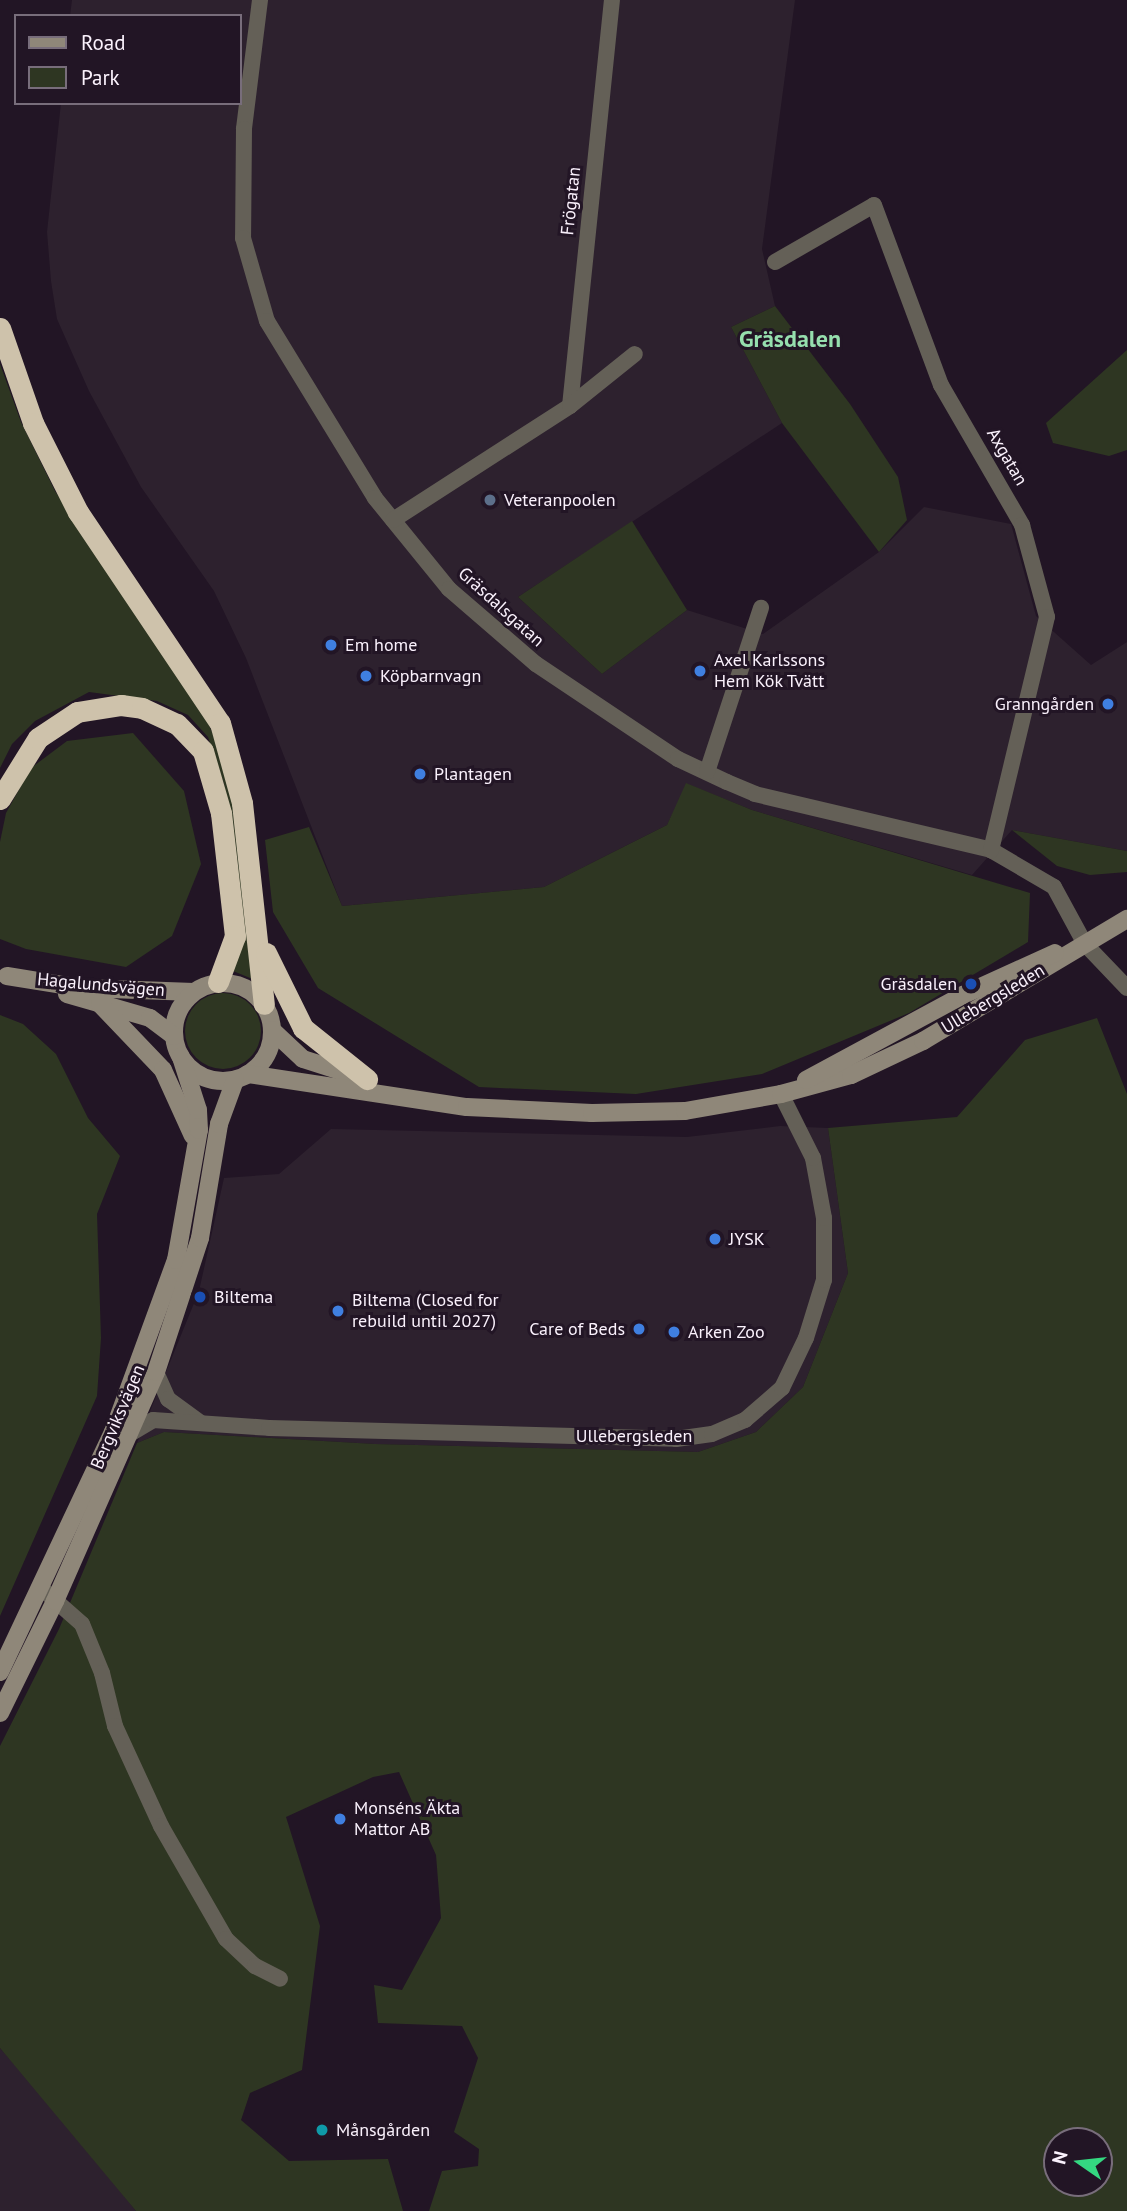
<!DOCTYPE html>
<html>
<head>
<meta charset="utf-8">
<style>
  body { margin:0 }
  #map { position:relative; width:1127px; height:2211px; overflow:hidden; background:#221525; font-family:"PT Sans",sans-serif }
  div>[style] { position:absolute }
  .commercial>* { inset:0; background:#2d212e }
  .green>* { inset:0; background:#2e3622 }
  .round { border-radius:50% }
  .street>* { height:16px; margin:-8px; padding:0 8px; transform-origin:8px; border-radius:8px; background:#646057 }
  .secondary>* { height:18px; margin:-9px; padding:0 9px; transform-origin:9px; border-radius:9px; background:#8f8779 }
  .secondary>.ring { margin:-9px; padding:0; box-sizing:content-box; background:none; border:18px solid #8f8779; border-radius:50% }
  .highway>* { height:21px; margin:-10.5px; padding:0 10.5px; transform-origin:10.5px; border-radius:10.5px; background:#cec2ab }
  .dots>* { width:19px; height:19px; translate:-50% -50%; box-sizing:border-box; border:4px solid #221525; border-radius:50% }
  span { translate:-50% -50%; white-space:nowrap; text-align:center; line-height:1.15; -webkit-text-stroke:6px #221525; paint-order:stroke }
  .street-label { font-size:18px; color:#faf1fc }
  .poi-label { font-size:18px; color:#faf1fc }
  .left { translate:0 -50%; text-align:left }
  .right { translate:-100% -50%; text-align:right }
  .district-label { font-size:24px; color:#96dfae; font-weight:700 }
  .legend { position:absolute; left:14px; top:14px; width:228px; height:91px; box-sizing:border-box; background:#221525; border:2px solid #786d7b; margin:0; padding:9px 12px; list-style:none; font-size:21px; color:#faf1fc }
  .legend li { display:flex; align-items:center; gap:14px; height:35px }
  .legend b { width:35px; border:2px solid #786d7b }
  .north { position:absolute; left:1043px; top:2127px; width:70px; height:70px; box-sizing:border-box; background:#221525; border:2px solid #786d7b; border-radius:50%; rotate:284deg; font-size:19px; font-weight:700; line-height:28px; text-align:center; color:#faf1fc }
  .north::after { content:''; display:block; margin:auto; width:24px; height:32px; background:#34d881; clip-path:polygon(50% 0,100% 100%,50% 72%,0 100%) }
</style>
</head>
<body>
<div id="map">
  <div class="commercial">
    <div style="clip-path:polygon(72px 0,795px 0,762px 249px,775px 306px,731px 327px,782px 423px,518px 597px,602px 674px,687px 610px,763px 634px,879px 552px,924px 507px,1011px 524px,1036px 616px,1091px 665px,1127px 642px,1127px 851px,1012px 830px,972px 875px,752px 810px,687px 784px,667px 825px,544px 887px,342px 906px,246px 658px,214px 591px,141px 487px,89px 391px,57px 319px,51px 281px,47px 232px,61px 103px,240px 103px,240px 16px,70px 16px)"></div>
    <div style="clip-path:polygon(780px 1126px,828px 1128px,848px 1273px,803px 1387px,756px 1432px,698px 1452px,375px 1444px,164px 1432px,137px 1443px,199px 1291px,224px 1178px,279px 1174px,331px 1129px,687px 1137px)"></div>
    <div style="clip-path:polygon(0 2048px,60px 2116px,136px 2211px,0 2211px)"></div>
  </div>
  <div class="green">
    <div style="clip-path:polygon(775px 306px,850px 404px,898px 477px,907px 520px,879px 552px,782px 423px,731px 327px)"></div>
    <div style="clip-path:polygon(1127px 350px,1127px 450px,1109px 456px,1053px 443px,1046px 423px)"></div>
    <div style="clip-path:polygon(0 364px,21px 422px,55px 491px,201px 707px,221px 752px,232px 782px,255px 980px,233px 971px,243px 943px,224px 784px,208px 737px,188px 715px,157px 701px,89px 692px,35px 721px,12px 744px,0 768px)"></div>
    <div style="clip-path:polygon(632px 521px,687px 610px,602px 674px,518px 597px)"></div>
    <div style="clip-path:polygon(133px 733px,184px 791px,201px 864px,172px 936px,126px 967px,26px 949px,0 939px,0 842px,6px 813px,31px 768px,67px 741px)"></div>
    <div style="clip-path:polygon(686px 783px,752px 810px,1030px 893px,1028px 942px,909px 1013px,762px 1074px,636px 1094px,479px 1087px,318px 988px,273px 912px,265px 840px,309px 827px,342px 906px,544px 887px,667px 825px)"></div>
    <div style="clip-path:polygon(1012px 830px,1127px 851px,1127px 872px,1090px 875px,1057px 866px)"></div>
    <div class="round" style="left:185px;top:993px;width:76px;height:76px"></div>
    <div style="clip-path:polygon(0 1015px,23px 1024px,56px 1054px,88px 1118px,120px 1156px,97px 1214px,101px 1338px,97px 1396px,0 1616px)"></div>
    <div style="clip-path:polygon(evenodd,1097px 1018px,1127px 1094px,1127px 2211px,429px 2211px,442px 2171px,478px 2166px,479px 2149px,454px 2132px,478px 2058px,462px 2026px,378px 2023px,374px 1985px,402px 1990px,441px 1918px,436px 1855px,399px 1772px,373px 1777px,286px 1817px,320px 1926px,302px 2070px,250px 2093px,241px 2120px,289px 2161px,388px 2159px,403px 2211px,136px 2211px,0 2048px,0 1746px,59px 1629px,137px 1443px,164px 1432px,375px 1444px,698px 1452px,756px 1432px,803px 1387px,848px 1273px,828px 1128px,957px 1117px,1025px 1040px,1097px 1018px,1057px 2141px,1099px 2141px,1099px 2183px,1057px 2183px,1057px 2141px)"></div>
  </div>
  <div class="street">
    <div style="left:260px;top:0;width:130px;rotate:97.1deg"></div>
    <div style="left:244px;top:129px;width:109px;rotate:90.5deg"></div>
    <div style="left:243px;top:238px;width:86px;rotate:73.9deg"></div>
    <div style="left:267px;top:321px;width:207px;rotate:58.6deg"></div>
    <div style="left:375px;top:498px;width:117px;rotate:50.9deg"></div>
    <div style="left:449px;top:589px;width:115px;rotate:40.8deg"></div>
    <div style="left:536px;top:664px;width:171px;rotate:33.8deg"></div>
    <div style="left:678px;top:759px;width:54px;rotate:25.1deg"></div>
    <div style="left:727px;top:782px;width:30px;rotate:23deg"></div>
    <div style="left:755px;top:794px;width:243px;rotate:13.3deg"></div>
    <div style="left:991px;top:850px;width:73px;rotate:30.4deg"></div>
    <div style="left:1054px;top:887px;width:65px;rotate:61.5deg"></div>
    <div style="left:1085px;top:944px;width:61px;rotate:46.3deg"></div>
    <div style="left:775px;top:262px;width:114px;rotate:-29.9deg"></div>
    <div style="left:874px;top:205px;width:192px;rotate:69.6deg"></div>
    <div style="left:941px;top:385px;width:162px;rotate:59.9deg"></div>
    <div style="left:1022px;top:525px;width:95px;rotate:74.8deg"></div>
    <div style="left:1047px;top:617px;width:240px;rotate:103.5deg"></div>
    <div style="left:570px;top:406px;width:408px;rotate:-84.1deg"></div>
    <div style="left:393px;top:520px;width:211px;rotate:-32.8deg"></div>
    <div style="left:570px;top:406px;width:83px;rotate:-38.7deg"></div>
    <div style="left:707px;top:772px;width:173px;rotate:-71.8deg"></div>
    <div style="left:156px;top:1372px;width:30px;rotate:66deg"></div>
    <div style="left:168px;top:1399px;width:41px;rotate:36deg"></div>
    <div style="left:130px;top:1434px;width:27px;rotate:-31deg"></div>
    <div style="left:153px;top:1420px;width:116px;rotate:3.9deg"></div>
    <div style="left:269px;top:1428px;width:407px;rotate:1.5deg"></div>
    <div style="left:676px;top:1439px;width:36px;rotate:-8deg"></div>
    <div style="left:712px;top:1434px;width:36px;rotate:-23deg"></div>
    <div style="left:745px;top:1420px;width:49px;rotate:-40.9deg"></div>
    <div style="left:782px;top:1388px;width:55px;rotate:-64.4deg"></div>
    <div style="left:806px;top:1338px;width:61px;rotate:-72.8deg"></div>
    <div style="left:824px;top:1280px;width:62px;rotate:-90deg"></div>
    <div style="left:824px;top:1218px;width:61px;rotate:-100.4deg"></div>
    <div style="left:813px;top:1158px;width:72px;rotate:-116.6deg"></div>
    <div style="left:40px;top:1587px;width:56px;rotate:41.4deg"></div>
    <div style="left:82px;top:1624px;width:53px;rotate:67.8deg"></div>
    <div style="left:102px;top:1673px;width:55px;rotate:76.2deg"></div>
    <div style="left:115px;top:1726px;width:110px;rotate:65.3deg"></div>
    <div style="left:161px;top:1826px;width:130px;rotate:60.1deg"></div>
    <div style="left:226px;top:1939px;width:40px;rotate:43deg"></div>
    <div style="left:255px;top:1966px;width:28px;rotate:27deg"></div>
  </div>
  <div class="secondary">
    <div style="left:7px;top:976px;width:76px;rotate:9.1deg"></div>
    <div style="left:82px;top:988px;width:112px;rotate:2deg"></div>
    <div class="ring" style="left:174px;top:983px;width:80px;height:80px"></div>
    <div style="left:67px;top:994px;width:86px;rotate:16.1deg"></div>
    <div style="left:150px;top:1018px;width:30px;rotate:37deg"></div>
    <div style="left:100px;top:1004px;width:91px;rotate:46.3deg"></div>
    <div style="left:163px;top:1070px;width:72px;rotate:65.6deg"></div>
    <div style="left:272px;top:1030px;width:42px;rotate:43.1deg"></div>
    <div style="left:303px;top:1059px;width:63px;rotate:17.6deg"></div>
    <div style="left:248px;top:1074px;width:221px;rotate:8.6deg"></div>
    <div style="left:467px;top:1107px;width:125px;rotate:2.7deg"></div>
    <div style="left:592px;top:1113px;width:93px;rotate:-1.2deg"></div>
    <div style="left:685px;top:1111px;width:97px;rotate:-10deg"></div>
    <div style="left:781px;top:1094px;width:73px;rotate:-15.2deg"></div>
    <div style="left:851px;top:1075px;width:80px;rotate:-25.3deg"></div>
    <div style="left:923px;top:1041px;width:238px;rotate:-30.9deg"></div>
    <div style="left:806px;top:1080px;width:179px;rotate:-28.4deg"></div>
    <div style="left:963px;top:995px;width:101px;rotate:-24.5deg"></div>
    <div style="left:0;top:1672px;width:265px;rotate:-64.8deg"></div>
    <div style="left:113px;top:1432px;width:183px;rotate:-69.9deg"></div>
    <div style="left:176px;top:1260px;width:132px;rotate:-80deg"></div>
    <div style="left:199px;top:1130px;width:20px;rotate:-93deg"></div>
    <div style="left:198px;top:1110px;width:56px;rotate:-107.8deg"></div>
    <div style="left:0;top:1713px;width:125px;rotate:-63.8deg"></div>
    <div style="left:55px;top:1601px;width:250px;rotate:-66.2deg"></div>
    <div style="left:156px;top:1372px;width:141px;rotate:-71.8deg"></div>
    <div style="left:200px;top:1238px;width:116px;rotate:-80.5deg"></div>
    <div style="left:219px;top:1124px;width:47px;rotate:-70deg"></div>
  </div>
  <div class="highway">
    <div style="left:0;top:328px;width:101px;rotate:70.8deg"></div>
    <div style="left:33px;top:423px;width:100px;rotate:63.2deg"></div>
    <div style="left:78px;top:512px;width:254px;rotate:56.1deg"></div>
    <div style="left:220px;top:723px;width:83px;rotate:74.6deg"></div>
    <div style="left:242px;top:803px;width:202px;rotate:83.8deg"></div>
    <div style="left:0;top:799px;width:72px;rotate:-58.1deg"></div>
    <div style="left:38px;top:738px;width:47px;rotate:-33.7deg"></div>
    <div style="left:77px;top:712px;width:45px;rotate:-9deg"></div>
    <div style="left:121px;top:705px;width:21px;rotate:8deg"></div>
    <div style="left:142px;top:708px;width:38px;rotate:25deg"></div>
    <div style="left:177px;top:724px;width:37px;rotate:46deg"></div>
    <div style="left:203px;top:751px;width:65px;rotate:73.8deg"></div>
    <div style="left:221px;top:813px;width:124px;rotate:83.5deg"></div>
    <div style="left:235px;top:936px;width:49px;rotate:110.3deg"></div>
    <div style="left:266px;top:953px;width:84px;rotate:63.7deg"></div>
    <div style="left:303px;top:1028px;width:82px;rotate:38.6deg"></div>
  </div>
  <div class="dots">
    <div style="left:490px;top:500px;background:#5c6f8a"></div>
    <div style="left:331px;top:645px;background:#3f7fe0"></div>
    <div style="left:700px;top:671px;background:#3f7fe0"></div>
    <div style="left:366px;top:676px;background:#3f7fe0"></div>
    <div style="left:1108px;top:704px;background:#3f7fe0"></div>
    <div style="left:420px;top:774px;background:#3f7fe0"></div>
    <div style="left:971px;top:984px;background:#1a4fb4"></div>
    <div style="left:715px;top:1239px;background:#3f7fe0"></div>
    <div style="left:200px;top:1297px;background:#1a4fb4"></div>
    <div style="left:338px;top:1311px;background:#3f7fe0"></div>
    <div style="left:639px;top:1329px;background:#3f7fe0"></div>
    <div style="left:674px;top:1332px;background:#3f7fe0"></div>
    <div style="left:340px;top:1819px;background:#3f7fe0"></div>
    <div style="left:322px;top:2130px;background:#0f9aa8"></div>
  </div>
  <div class="street-label">
    <span style="left:571px;top:201px;rotate:-84deg">Frögatan</span>
    <span style="left:1007px;top:457px;rotate:60deg">Axgatan</span>
    <span style="left:501px;top:607px;rotate:42deg">Gräsdalsgatan</span>
    <span style="left:101px;top:985px;rotate:5deg">Hagalundsvägen</span>
    <span style="left:993px;top:999px;rotate:-31deg">Ullebergsleden</span>
    <span style="left:118px;top:1417px;rotate:-67deg">Bergviksvägen</span>
    <span style="left:634px;top:1436px">Ullebergsleden</span>
  </div>
  <div class="poi-label">
    <span class="left" style="left:504px;top:500px">Veteranpoolen</span>
    <span class="left" style="left:345px;top:645px">Em home</span>
    <span class="left" style="left:714px;top:671px">Axel Karlssons<br>Hem Kök Tvätt</span>
    <span class="left" style="left:380px;top:676px">Köpbarnvagn</span>
    <span class="right" style="left:1094px;top:704px">Granngården</span>
    <span class="left" style="left:434px;top:774px">Plantagen</span>
    <span class="right" style="left:957px;top:984px">Gräsdalen</span>
    <span class="left" style="left:729px;top:1239px">JYSK</span>
    <span class="left" style="left:214px;top:1297px">Biltema</span>
    <span class="left" style="left:352px;top:1311px">Biltema (Closed for<br>rebuild until 2027)</span>
    <span class="right" style="left:625px;top:1329px">Care of Beds</span>
    <span class="left" style="left:688px;top:1332px">Arken Zoo</span>
    <span class="left" style="left:354px;top:1819px">Monséns Äkta<br>Mattor AB</span>
    <span class="left" style="left:336px;top:2130px">Månsgården</span>
  </div>
  <div class="district-label">
    <span style="left:790px;top:339px">Gräsdalen</span>
  </div>
  <ul class="legend">
  <li><b style="height:9px;background:#8f8779"></b>Road</li>
  <li><b style="height:19px;background:#2e3622"></b>Park</li>
  </ul>
  <div class="north">N</div>
</div>
</body>
</html>
